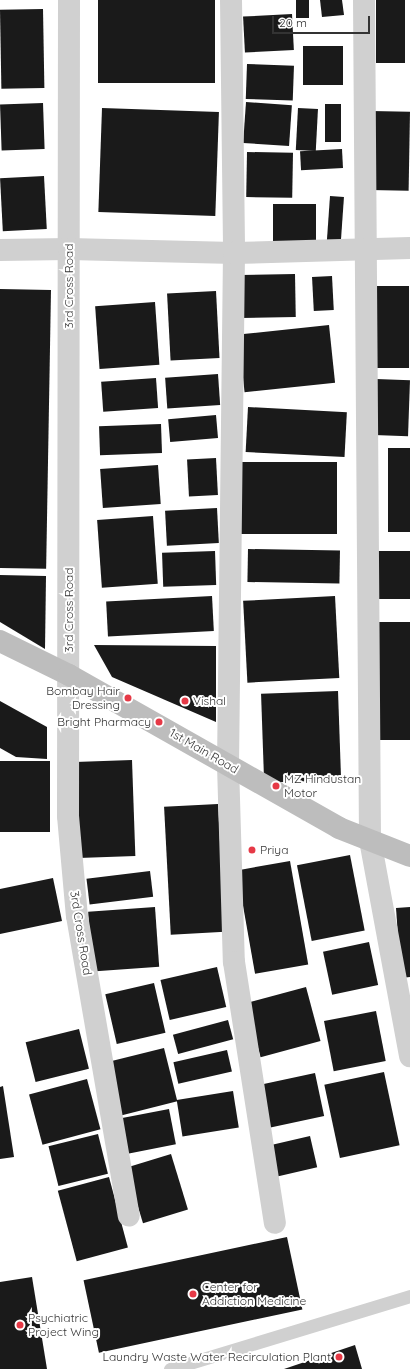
<!DOCTYPE html>
<html>
<head>
<meta charset="utf-8">
<style>
  body { margin:0 }
  #map { position:relative; width:410px; height:1369px; overflow:hidden; background:#fff; font-family:Quicksand,sans-serif }
  div>[style] { position:absolute }
  .building>* { inset:0; background:#1a1a1a; transform-origin:0 0 }
  .lane>* { height:13px; margin:-6.5px; padding:0 6.5px; transform-origin:6.5px; border-radius:6.5px; background:#d0d0d0 }
  .street>* { height:22px; margin:-11px; padding:0 11px; transform-origin:11px; border-radius:11px; background:#d0d0d0 }
  .secondary>* { height:22px; margin:-11px; padding:0 11px; transform-origin:11px; border-radius:11px; background:#bdbdbd }
  .dots>* { width:11px; height:11px; translate:-50% -50%; box-sizing:border-box; border:2px solid #fff; border-radius:50% }
  span { translate:-50% -50%; white-space:nowrap; text-align:center; line-height:1.15; -webkit-text-stroke:4px #fff; paint-order:stroke }
  .street-label { font-size:12px; color:#333 }
  .poi-label { font-size:12px; color:#333 }
  .right { translate:-100% -50%; text-align:right }
  .left { translate:0 -50%; text-align:left }
  .scale { position:absolute; left:272px; top:16px; width:98px; height:18px; box-sizing:border-box; border:2px solid #333; border-top:0; padding-left:5px; font-size:12px; line-height:14px; white-space:nowrap; color:#333; -webkit-text-stroke:3px #fff; paint-order:stroke }
</style>
</head>
<body>
<div id="map">
  <div class="building">
    <div style="left:98px;top:0;width:117px;height:83px"></div>
    <div style="left:296px;top:0;width:13px;height:18px"></div>
    <div style="clip-path:polygon(320px 0,342px 0,344px 15px,322px 17px)"></div>
    <div style="left:376px;top:0;width:29px;height:63px"></div>
    <div style="left:43px;top:9px;width:79px;height:43px;rotate:89deg"></div>
    <div style="left:292px;top:14px;width:36px;height:49px;rotate:87deg"></div>
    <div style="left:303px;top:46px;width:40px;height:39px"></div>
    <div style="left:247px;top:64px;width:47px;height:35px;rotate:2deg"></div>
    <div style="left:246px;top:102px;width:46px;height:41px;rotate:4deg"></div>
    <div style="left:43px;top:103px;width:46px;height:43px;rotate:88deg"></div>
    <div style="left:325px;top:104px;width:16px;height:38px"></div>
    <div style="left:102px;top:108px;width:117px;height:104px;rotate:2deg"></div>
    <div style="left:298px;top:108px;width:20px;height:42px;rotate:3deg"></div>
    <div style="left:371px;top:111px;width:39px;height:79px;rotate:1deg"></div>
    <div style="left:342px;top:149px;width:19px;height:42px;rotate:87deg"></div>
    <div style="left:247px;top:152px;width:46px;height:45px;rotate:1deg"></div>
    <div style="left:44px;top:176px;width:53px;height:44px;rotate:87deg"></div>
    <div style="left:330px;top:196px;width:14px;height:47px;rotate:4deg"></div>
    <div style="left:273px;top:204px;width:43px;height:44px"></div>
    <div style="left:295px;top:274px;width:43px;height:55px;rotate:89deg"></div>
    <div style="left:332px;top:276px;width:34px;height:20px;rotate:87deg"></div>
    <div style="left:377px;top:286px;width:32px;height:82px"></div>
    <div style="left:0;top:289px;width:51px;height:279px;rotate:1deg"></div>
    <div style="left:216px;top:291px;width:67px;height:49px;rotate:87deg"></div>
    <div style="left:155px;top:302px;width:63px;height:60px;rotate:86deg"></div>
    <div style="left:329px;top:325px;width:58px;height:91px;rotate:84deg"></div>
    <div style="left:218px;top:374px;width:31px;height:53px;rotate:86deg"></div>
    <div style="left:156px;top:378px;width:30px;height:55px;rotate:86deg"></div>
    <div style="left:376px;top:379px;width:34px;height:56px;rotate:2deg"></div>
    <div style="left:248px;top:407px;width:99px;height:45px;rotate:3deg"></div>
    <div style="left:216px;top:415px;width:23px;height:48px;rotate:85deg"></div>
    <div style="left:161px;top:424px;width:29px;height:62px;rotate:88deg"></div>
    <div style="left:388px;top:448px;width:22px;height:84px"></div>
    <div style="left:216px;top:458px;width:37px;height:29px;rotate:87deg"></div>
    <div style="left:238px;top:462px;width:99px;height:72px"></div>
    <div style="left:158px;top:465px;width:39px;height:58px;rotate:86deg"></div>
    <div style="left:217px;top:508px;width:35px;height:52px;rotate:87deg"></div>
    <div style="left:153px;top:516px;width:68px;height:56px;rotate:86deg"></div>
    <div style="left:248px;top:549px;width:92px;height:33px;rotate:1deg"></div>
    <div style="left:215px;top:551px;width:34px;height:53px;rotate:88deg"></div>
    <div style="left:410px;top:551px;width:48px;height:41px;rotate:90deg"></div>
    <div style="clip-path:polygon(0 575px,46px 576px,45px 649px,0 622px)"></div>
    <div style="left:212px;top:596px;width:35px;height:106px;rotate:87deg"></div>
    <div style="left:335px;top:596px;width:82px;height:92px;rotate:87deg"></div>
    <div style="left:410px;top:622px;width:118px;height:32px;rotate:90deg"></div>
    <div style="clip-path:polygon(94px 645px,216px 646px,216px 722px,112px 677px)"></div>
    <div style="left:338px;top:691px;width:89px;height:77px;rotate:88deg"></div>
    <div style="clip-path:polygon(0 701px,47px 727px,47px 759px,16px 757px,0 748px)"></div>
    <div style="left:132px;top:760px;width:96px;height:57px;rotate:88deg"></div>
    <div style="left:0;top:761px;width:50px;height:71px"></div>
    <div style="left:218px;top:804px;width:128px;height:54px;rotate:87deg"></div>
    <div style="left:350px;top:855px;width:77px;height:54px;rotate:79deg"></div>
    <div style="left:290px;top:861px;width:105px;height:54px;rotate:80deg"></div>
    <div style="left:150px;top:871px;width:26px;height:64px;rotate:83deg"></div>
    <div style="clip-path:polygon(53px 878px,62px 921px,0 934px,0 889px)"></div>
    <div style="left:155px;top:907px;width:60px;height:67px;rotate:86deg"></div>
    <div style="clip-path:polygon(410px 907px,410px 977px,401px 978px,396px 908px)"></div>
    <div style="left:369px;top:942px;width:44px;height:47px;rotate:78deg"></div>
    <div style="left:217px;top:967px;width:41px;height:58px;rotate:77deg"></div>
    <div style="left:154px;top:983px;width:51px;height:50px;rotate:77deg"></div>
    <div style="left:306px;top:987px;width:56px;height:62px;rotate:75deg"></div>
    <div style="left:376px;top:1011px;width:51px;height:53px;rotate:79deg"></div>
    <div style="left:228px;top:1020px;width:20px;height:57px;rotate:75deg"></div>
    <div style="left:79px;top:1029px;width:41px;height:55px;rotate:76deg"></div>
    <div style="left:164px;top:1048px;width:55px;height:58px;rotate:76deg"></div>
    <div style="left:227px;top:1050px;width:22px;height:55px;rotate:77deg"></div>
    <div style="left:384px;top:1072px;width:75px;height:61px;rotate:78deg"></div>
    <div style="left:315px;top:1073px;width:44px;height:56px;rotate:78deg"></div>
    <div style="left:87px;top:1079px;width:52px;height:60px;rotate:75deg"></div>
    <div style="clip-path:polygon(3px 1086px,14px 1157px,0 1159px,0 1087px)"></div>
    <div style="left:233px;top:1091px;width:37px;height:57px;rotate:81deg"></div>
    <div style="left:169px;top:1109px;width:36px;height:49px;rotate:79deg"></div>
    <div style="left:98px;top:1134px;width:41px;height:51px;rotate:76deg"></div>
    <div style="left:310px;top:1136px;width:32px;height:42px;rotate:77deg"></div>
    <div style="left:171px;top:1154px;width:58px;height:47px;rotate:73deg"></div>
    <div style="left:109px;top:1177px;width:73px;height:53px;rotate:75deg"></div>
    <div style="left:287px;top:1237px;width:74px;height:208px;rotate:78deg"></div>
    <div style="clip-path:polygon(32px 1277px,47px 1369px,0 1369px,0 1282px)"></div>
    <div style="clip-path:polygon(355px 1345px,362px 1369px,284px 1369px)"></div>
  </div>
  <div class="lane">
    <div style="left:170px;top:1369px;width:251px;rotate:-16.9deg"></div>
  </div>
  <div class="street">
    <div style="left:69px;top:0;width:816px;rotate:90.07deg"></div>
    <div style="left:68px;top:816px;width:100px;rotate:84.9deg"></div>
    <div style="left:77px;top:916px;width:304px;rotate:80.2deg"></div>
    <div style="left:231px;top:0;width:253px;rotate:89.3deg"></div>
    <div style="left:234px;top:253px;width:512px;rotate:90.67deg"></div>
    <div style="left:228px;top:765px;width:197px;rotate:88.3deg"></div>
    <div style="left:234px;top:962px;width:264px;rotate:81.1deg"></div>
    <div style="left:364px;top:0;width:840px;rotate:89.59deg"></div>
    <div style="left:370px;top:840px;width:220px;rotate:79.5deg"></div>
    <div style="left:0;top:250px;width:69px;rotate:-0.8deg"></div>
    <div style="left:69px;top:249px;width:165px;rotate:1.4deg"></div>
    <div style="left:234px;top:253px;width:176px;rotate:-1.6deg"></div>
  </div>
  <div class="secondary">
    <div style="left:0;top:641px;width:77px;rotate:26.2deg"></div>
    <div style="left:69px;top:675px;width:310px;rotate:29.5deg"></div>
    <div style="left:339px;top:828px;width:76px;rotate:21.5deg"></div>
  </div>
  <div class="dots">
    <div style="left:128px;top:698px;background:#e63946"></div>
    <div style="left:185px;top:701px;background:#e63946"></div>
    <div style="left:159px;top:722px;background:#e63946"></div>
    <div style="left:276px;top:786px;background:#e63946"></div>
    <div style="left:252px;top:850px;background:#e63946"></div>
    <div style="left:193px;top:1294px;background:#e63946"></div>
    <div style="left:20px;top:1325px;background:#e63946"></div>
    <div style="left:339px;top:1357px;background:#e63946"></div>
  </div>
  <div class="street-label">
    <span style="left:69px;top:286px;rotate:-90deg">3rd Cross Road</span>
    <span style="left:69px;top:610px;rotate:-90deg">3rd Cross Road</span>
    <span style="left:204px;top:751px;rotate:30deg">1st Main Road</span>
    <span style="left:81px;top:933px;rotate:81deg">3rd Cross Road</span>
  </div>
  <div class="poi-label">
    <span class="right" style="left:120px;top:698px">Bombay Hair<br>Dressing</span>
    <span class="left" style="left:193px;top:701px">Vishal</span>
    <span class="right" style="left:151px;top:722px">Bright Pharmacy</span>
    <span class="left" style="left:284px;top:786px">MZ Hindustan<br>Motor</span>
    <span class="left" style="left:260px;top:850px">Priya</span>
    <span class="left" style="left:202px;top:1294px">Center for<br>Addiction Medicine</span>
    <span class="left" style="left:28px;top:1325px">Psychiatric<br>Project Wing</span>
    <span class="right" style="left:331px;top:1357px">Laundry Waste Water Recirculation Plant</span>
  </div>
  <div class="scale">20 m</div>
</div>
</body>
</html>
